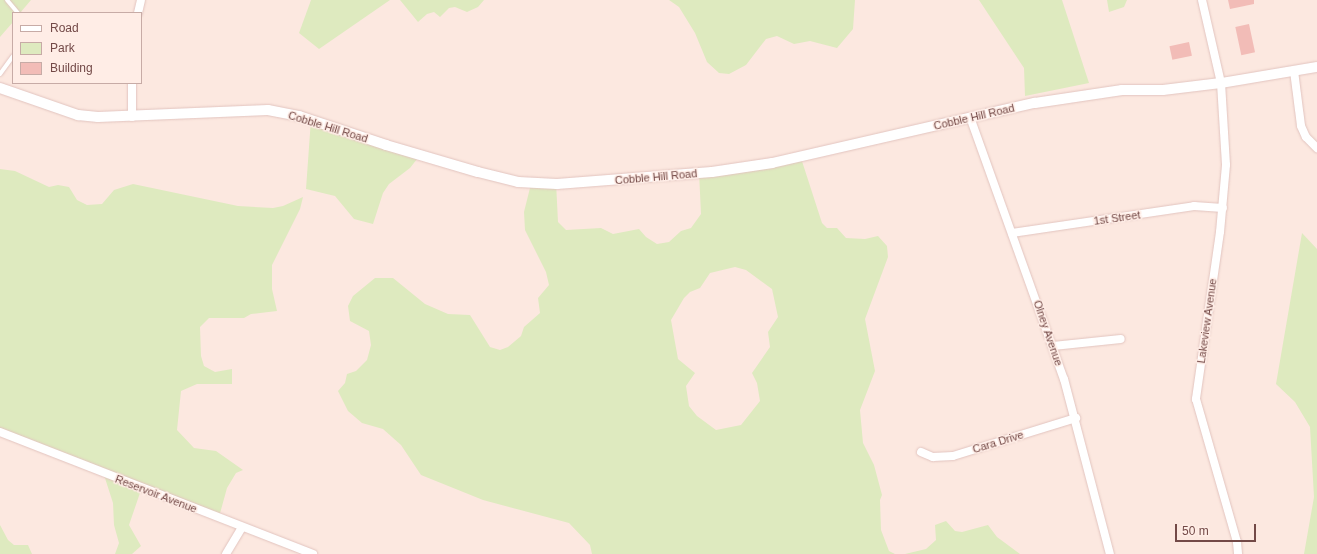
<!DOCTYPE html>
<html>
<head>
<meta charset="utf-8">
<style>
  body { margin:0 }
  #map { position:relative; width:1317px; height:554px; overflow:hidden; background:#fce8e0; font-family:Helvetica,sans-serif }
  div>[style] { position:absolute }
  .green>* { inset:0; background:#deeabf }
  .building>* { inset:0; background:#f2bcb7; transform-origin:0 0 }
  .roads { filter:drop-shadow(0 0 1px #e2c4bf) drop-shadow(0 0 1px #e2c4bf) }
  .service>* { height:4px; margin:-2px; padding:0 2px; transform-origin:2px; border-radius:2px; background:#fff }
  .minor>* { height:8px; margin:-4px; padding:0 4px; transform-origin:4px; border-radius:4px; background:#fff }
  .tertiary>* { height:10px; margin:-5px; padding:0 5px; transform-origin:5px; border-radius:5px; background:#fff }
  span { translate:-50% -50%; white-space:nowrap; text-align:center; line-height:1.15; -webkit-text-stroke:3px #ffede6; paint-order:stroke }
  .street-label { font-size:11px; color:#734947 }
  .legend { position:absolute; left:12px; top:12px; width:130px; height:72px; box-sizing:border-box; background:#ffede6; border:1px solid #c7aba6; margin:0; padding:5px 7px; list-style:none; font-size:12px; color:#734947 }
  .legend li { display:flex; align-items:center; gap:8px; height:20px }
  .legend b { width:20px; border:1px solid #c7aba6 }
  .scale { position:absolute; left:1175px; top:524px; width:81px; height:18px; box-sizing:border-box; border:2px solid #734947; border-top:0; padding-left:5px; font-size:12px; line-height:14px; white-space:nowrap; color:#734947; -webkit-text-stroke:3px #ffede6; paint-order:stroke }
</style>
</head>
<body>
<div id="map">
  <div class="green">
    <div style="clip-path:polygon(0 0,31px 0,20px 13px,13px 13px,13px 22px,0 37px)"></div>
    <div style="clip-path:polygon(311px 0,390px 0,319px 49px,299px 33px)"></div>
    <div style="clip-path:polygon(400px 0,484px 0,478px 7px,467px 12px,455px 7px,449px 8px,440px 17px,434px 12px,427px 14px,418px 22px)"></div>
    <div style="clip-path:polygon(669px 0,855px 0,853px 29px,837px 48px,810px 41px,794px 44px,777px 36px,766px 39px,746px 65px,729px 74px,719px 73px,707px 62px,695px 33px,679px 7px)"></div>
    <div style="clip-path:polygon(979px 0,1062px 0,1089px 83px,1025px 96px,1024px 68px)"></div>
    <div style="clip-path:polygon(1107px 0,1127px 0,1124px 7px,1109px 12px)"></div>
    <div style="clip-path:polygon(311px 119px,421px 154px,410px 168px,389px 184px,383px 193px,373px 224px,354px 219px,335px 196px,306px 189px)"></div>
    <div style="clip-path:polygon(evenodd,800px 155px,822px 223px,827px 228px,837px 228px,846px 238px,865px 239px,878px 236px,887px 246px,888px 257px,865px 319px,875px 371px,860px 410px,863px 443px,874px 465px,882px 495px,880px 500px,881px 530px,889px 551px,895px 554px,592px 554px,590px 545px,569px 523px,483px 500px,421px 475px,401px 445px,383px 429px,362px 423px,348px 411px,338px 391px,345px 383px,347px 374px,356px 371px,367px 360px,371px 345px,369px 331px,350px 321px,348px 306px,353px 296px,375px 278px,393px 278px,425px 304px,448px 314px,470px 315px,490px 347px,500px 350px,508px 347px,521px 336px,524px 327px,540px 313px,538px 298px,549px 285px,546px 272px,525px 230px,524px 212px,532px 180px,556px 182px,558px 222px,566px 230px,601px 228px,613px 234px,639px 229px,646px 237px,657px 244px,669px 242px,681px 231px,691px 228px,701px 214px,699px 172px,800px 155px,735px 267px,746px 270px,772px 289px,778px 317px,768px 332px,770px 347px,752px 373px,757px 383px,760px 401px,741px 425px,716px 430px,697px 416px,689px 406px,686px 386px,695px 373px,678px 359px,671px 320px,684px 298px,690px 292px,700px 288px,710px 273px,735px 267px)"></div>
    <div style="clip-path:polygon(0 169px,15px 171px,49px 187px,58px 185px,69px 187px,77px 200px,87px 205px,102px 204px,114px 190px,133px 184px,238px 206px,273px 208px,283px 206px,303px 197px,300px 209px,272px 265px,272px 289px,277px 311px,251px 314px,244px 318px,209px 318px,200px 327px,201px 356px,204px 366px,215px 372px,232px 369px,232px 384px,197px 384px,181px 391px,177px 430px,194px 448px,216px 451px,243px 470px,236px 473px,227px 488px,219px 517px,141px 490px,129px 525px,141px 546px,132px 554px,115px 554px,119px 543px,114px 525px,113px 503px,104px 475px,0 433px)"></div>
    <div style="clip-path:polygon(1302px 233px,1317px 249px,1317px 554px,1304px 554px,1314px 497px,1310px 427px,1295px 402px,1276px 384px)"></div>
    <div style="clip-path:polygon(946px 521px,955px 531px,962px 532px,988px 525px,997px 537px,1020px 554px,905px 554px,926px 549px,936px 540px,935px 525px)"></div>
    <div style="clip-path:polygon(0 525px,8px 540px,14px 545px,28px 545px,32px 554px,0 554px)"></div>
  </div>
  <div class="building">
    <div style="clip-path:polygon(1228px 0,1254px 0,1254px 4px,1230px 9px)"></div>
    <div style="left:1249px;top:24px;width:29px;height:14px;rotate:78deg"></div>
    <div style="left:1189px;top:42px;width:14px;height:20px;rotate:78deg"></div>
  </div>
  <div class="roads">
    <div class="service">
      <div style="left:7px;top:0;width:17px;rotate:50deg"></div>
      <div style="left:0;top:74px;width:22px;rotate:-54deg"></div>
    </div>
    <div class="minor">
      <div style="left:1202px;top:0;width:85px;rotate:77.1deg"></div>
      <div style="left:1221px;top:83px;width:82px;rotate:86.5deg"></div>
      <div style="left:1226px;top:165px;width:67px;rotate:95.1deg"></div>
      <div style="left:1220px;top:232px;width:169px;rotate:98.2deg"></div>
      <div style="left:1196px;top:399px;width:149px;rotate:74deg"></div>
      <div style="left:1237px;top:542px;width:12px;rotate:85deg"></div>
      <div style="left:138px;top:13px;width:13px;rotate:-77deg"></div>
      <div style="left:1294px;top:71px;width:55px;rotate:82.7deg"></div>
      <div style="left:1301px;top:126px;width:12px;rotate:66deg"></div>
      <div style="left:1306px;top:137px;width:16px;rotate:45deg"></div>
      <div style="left:132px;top:83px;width:34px;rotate:90deg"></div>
      <div style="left:970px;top:117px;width:278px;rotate:70.3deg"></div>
      <div style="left:1064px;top:379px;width:181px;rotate:75.3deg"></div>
      <div style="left:1012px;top:233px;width:184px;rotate:-8.4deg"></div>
      <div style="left:1194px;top:206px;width:29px;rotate:4deg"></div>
      <div style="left:1053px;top:346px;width:68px;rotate:-5.9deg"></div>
      <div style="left:0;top:432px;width:336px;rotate:21.3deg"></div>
      <div style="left:921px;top:452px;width:13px;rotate:23deg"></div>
      <div style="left:933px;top:457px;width:20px;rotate:-3deg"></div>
      <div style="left:953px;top:456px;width:129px;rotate:-17.2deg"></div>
      <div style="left:226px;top:554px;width:31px;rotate:-59deg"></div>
    </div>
    <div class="tertiary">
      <div style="left:0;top:88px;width:83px;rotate:19.1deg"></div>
      <div style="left:78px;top:115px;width:20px;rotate:6deg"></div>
      <div style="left:98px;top:117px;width:170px;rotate:-2.4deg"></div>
      <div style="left:268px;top:110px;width:32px;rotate:11deg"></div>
      <div style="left:299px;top:116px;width:92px;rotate:18.4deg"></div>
      <div style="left:386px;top:145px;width:96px;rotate:16.4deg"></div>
      <div style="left:478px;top:172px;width:41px;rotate:14deg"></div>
      <div style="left:518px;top:182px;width:39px;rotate:3deg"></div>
      <div style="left:557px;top:184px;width:155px;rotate:-4.4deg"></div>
      <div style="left:712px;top:172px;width:61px;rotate:-8.5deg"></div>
      <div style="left:772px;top:163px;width:270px;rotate:-12.9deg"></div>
      <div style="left:1035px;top:103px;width:88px;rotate:-8.5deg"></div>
      <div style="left:1122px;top:90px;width:41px"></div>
      <div style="left:1163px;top:90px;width:58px;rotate:-6.9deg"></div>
      <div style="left:1221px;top:83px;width:97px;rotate:-9.5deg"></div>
    </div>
  </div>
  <div class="street-label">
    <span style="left:974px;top:117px;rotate:-13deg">Cobble Hill Road</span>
    <span style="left:328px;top:127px;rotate:17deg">Cobble Hill Road</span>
    <span style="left:656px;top:177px;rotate:-5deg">Cobble Hill Road</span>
    <span style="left:1117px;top:218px;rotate:-8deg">1st Street</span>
    <span style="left:1207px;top:321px;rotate:-82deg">Lakeview Avenue</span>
    <span style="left:1048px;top:333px;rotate:71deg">Olney Avenue</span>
    <span style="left:998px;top:442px;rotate:-17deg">Cara Drive</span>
    <span style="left:156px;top:494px;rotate:21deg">Reservoir Avenue</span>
  </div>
  <ul class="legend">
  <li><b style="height:5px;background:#fff"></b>Road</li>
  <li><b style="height:11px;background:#deeabf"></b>Park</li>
  <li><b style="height:11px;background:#f2bcb7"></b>Building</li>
  </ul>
  <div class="scale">50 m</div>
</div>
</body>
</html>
